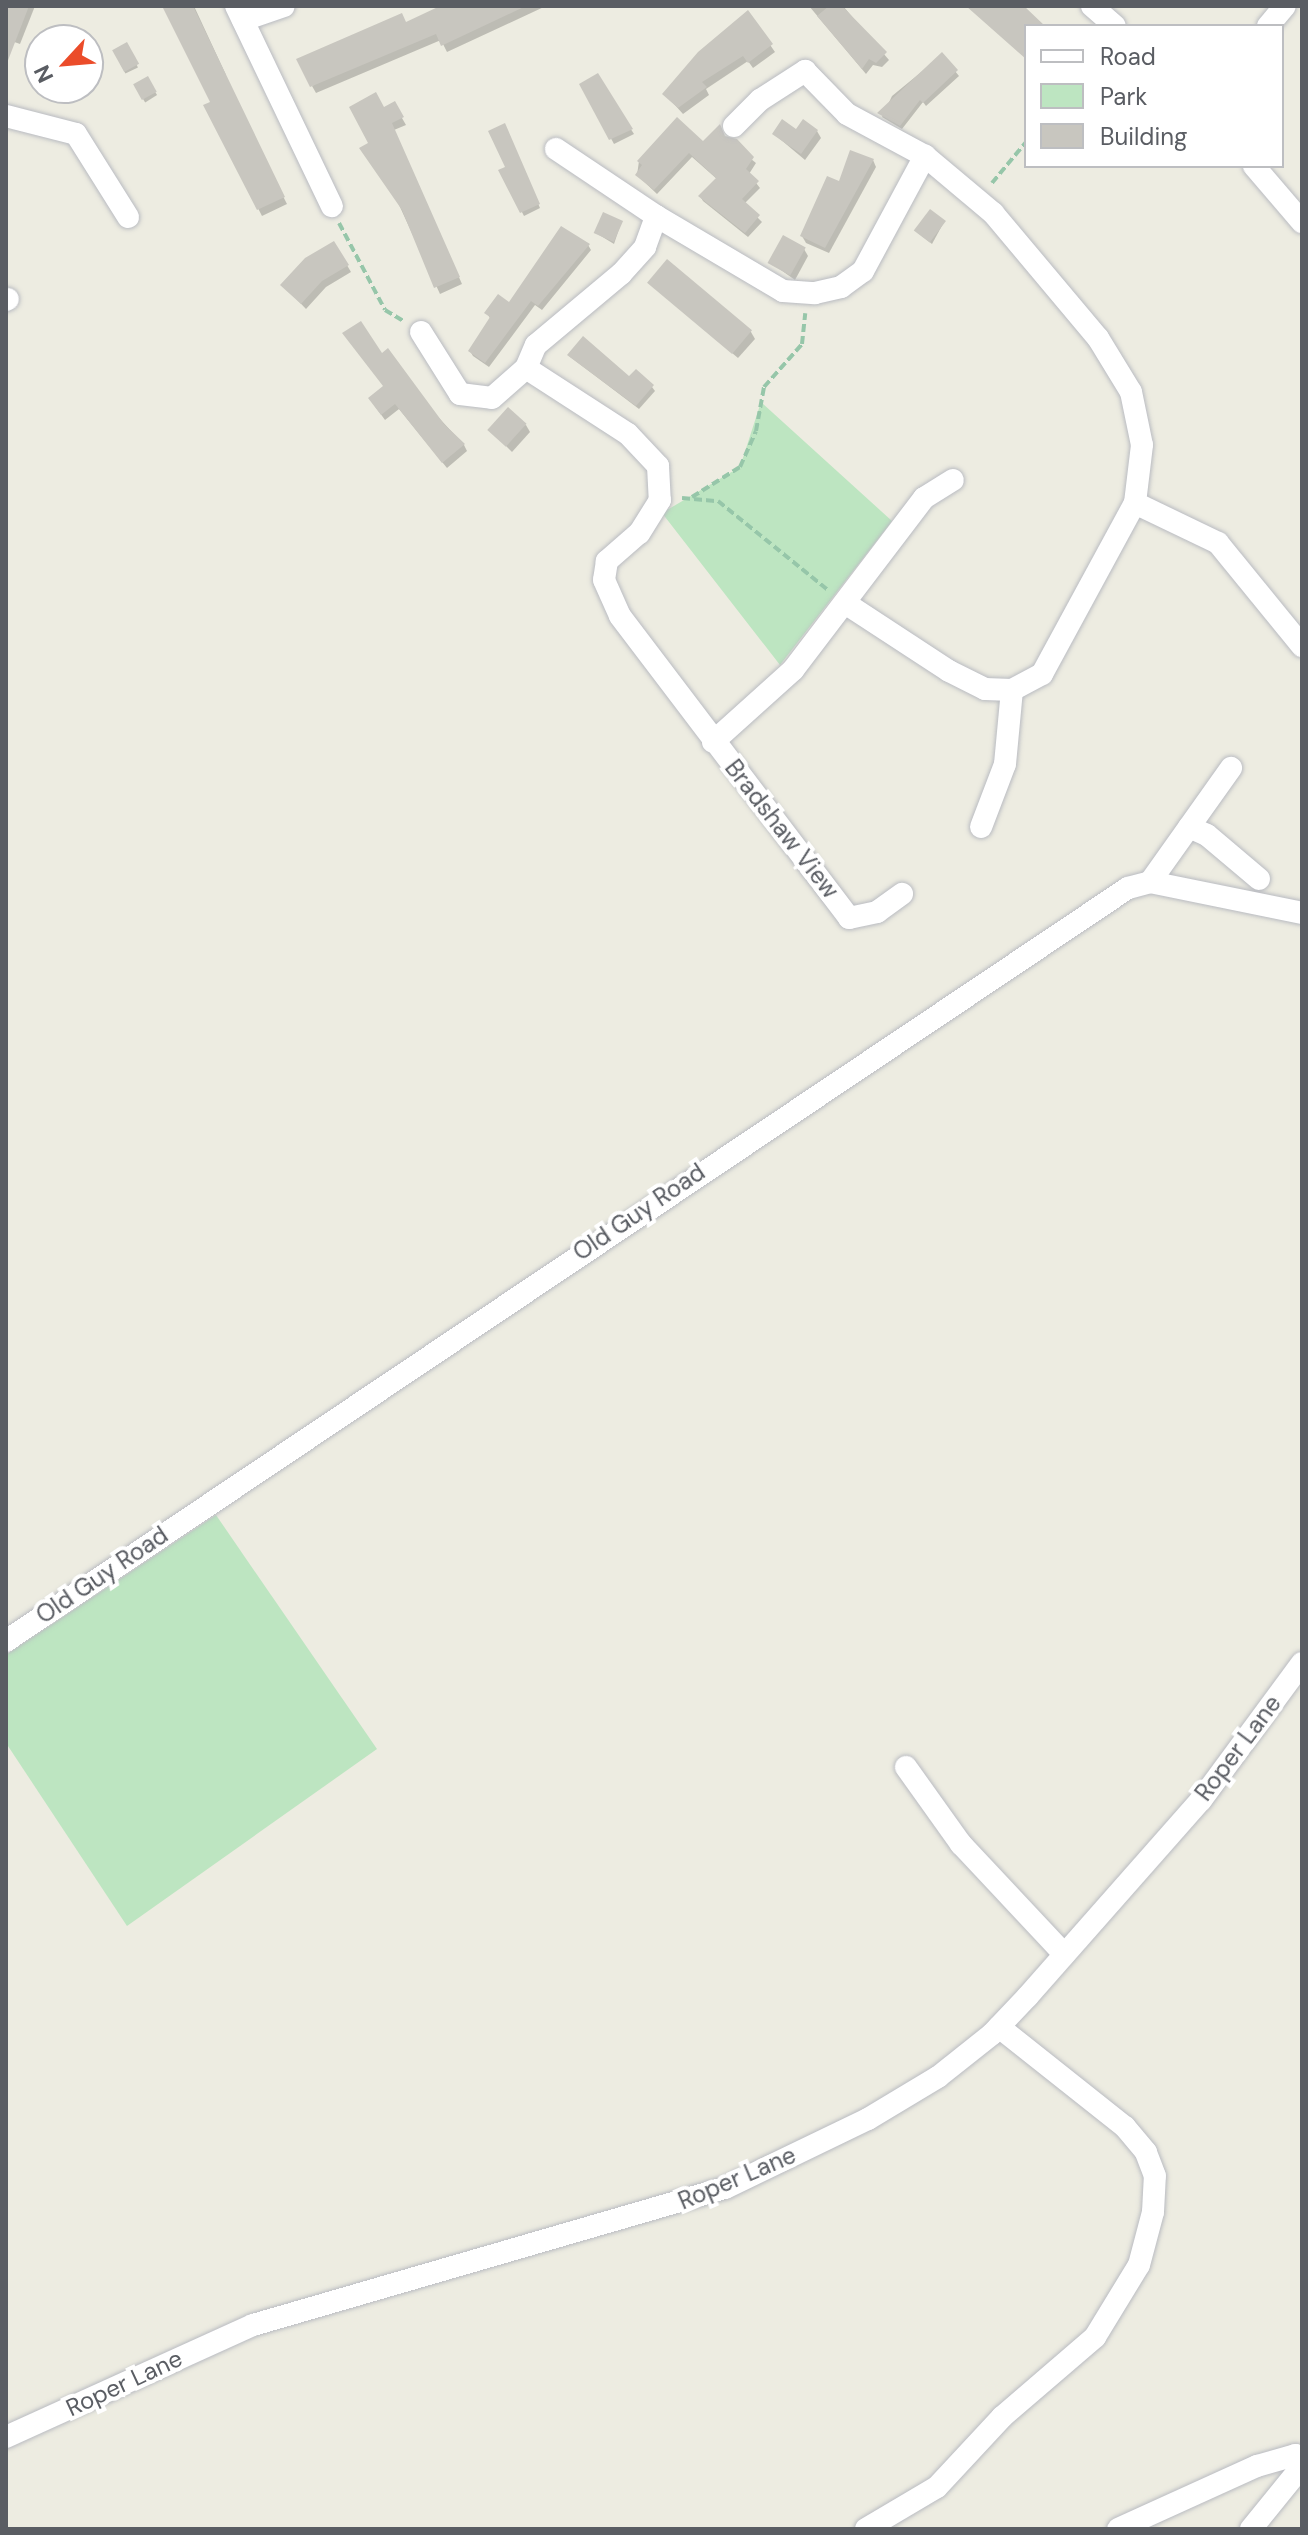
<!DOCTYPE html>
<html>
<head>
<meta charset="utf-8">
<style>
  body { margin:0 }
  #map { position:relative; width:1308px; height:2535px; overflow:hidden; background:#edece1; font-family:"DM Sans",sans-serif }
  div>[style] { position:absolute }
  .green>* { inset:0; background:#bde5c1 }
  .shadow>* { inset:0; background:#0003; transform-origin:0 0 }
  .building>* { inset:0; background:#c8c6bf; transform-origin:0 0 }
  .path>* { height:4px; margin-top:-2px; transform-origin:0; background:repeating-linear-gradient(90deg,#96c6a9 0 8px,transparent 0 12px) }
  .roads { filter:drop-shadow(0 0 2px #b9bbc1) drop-shadow(0 0 2px #b9bbc1) }
  .minor>* { height:22px; margin:-11px; padding:0 11px; transform-origin:11px; border-radius:11px; background:#fff }
  span { translate:-50% -50%; white-space:nowrap; text-align:center; line-height:1.15; -webkit-text-stroke:8px #fff; paint-order:stroke }
  .street-label { font-size:24px; color:#5a5d63 }
  .frame { position:absolute; inset:0; border:8px solid #5a5d63; pointer-events:none }
  .legend { position:absolute; left:1024px; top:24px; width:260px; height:144px; box-sizing:border-box; background:#fff; border:2px solid #bdbec1; margin:0; padding:10px 14px; list-style:none; font-size:24px; color:#5a5d63 }
  .legend li { display:flex; align-items:center; gap:16px; height:40px }
  .legend b { width:40px; border:2px solid #bdbec1 }
  .north { position:absolute; left:24px; top:24px; width:80px; height:80px; box-sizing:border-box; background:#fff; border:2px solid #bdbec1; border-radius:50%; rotate:244deg; font-size:22px; font-weight:700; line-height:32px; text-align:center; color:#5a5d63 }
  .north::after { content:''; display:block; margin:auto; width:28px; height:36px; background:#eb4c2a; clip-path:polygon(50% 0,100% 100%,50% 72%,0 100%) }
</style>
</head>
<body>
<div id="map">
  <div class="green">
    <div style="clip-path:polygon(761px 402px,892px 521px,780px 665px,662px 513px,740px 467px)"></div>
    <div style="clip-path:polygon(216px 1515px,377px 1749px,127px 1926px,6px 1743px,6px 1655px)"></div>
  </div>
  <div class="shadow">
    <div style="clip-path:polygon(6px 6px,35px 6px,20px 44px,6px 39px)"></div>
    <div style="clip-path:polygon(165px 6px,194px 6px,226px 75px,222px 77px,287px 204px,262px 216px,205px 106px,213px 103px)"></div>
    <div style="clip-path:polygon(448px 6px,546px 6px,447px 52px,441px 40px,316px 93px,312px 86px,406px 24px)"></div>
    <div style="clip-path:polygon(809px 6px,843px 6px,889px 60px,882px 67px,873px 65px,866px 74px)"></div>
    <div style="clip-path:polygon(748px 13px,775px 52px,753px 68px,748px 61px,706px 89px,709px 95px,683px 114px,665px 94px)"></div>
    <div style="left:127px;top:45px;width:25px;height:14px;rotate:64deg"></div>
    <div style="clip-path:polygon(942px 55px,959px 76px,926px 106px,923px 102px,902px 129px,882px 117px,892px 96px)"></div>
    <div style="clip-path:polygon(597px 76px,634px 134px,614px 144px,582px 85px)"></div>
    <div style="left:147px;top:79px;width:19px;height:14px;rotate:58deg"></div>
    <div style="clip-path:polygon(394px 104px,406px 125px,394px 130px,462px 284px,440px 294px,371px 144px,384px 110px)"></div>
    <div style="clip-path:polygon(506px 130px,540px 208px,524px 216px,501px 171px,507px 168px)"></div>
    <div style="clip-path:polygon(817px 131px,821px 138px,805px 160px,774px 134px)"></div>
    <div style="clip-path:polygon(725px 138px,756px 163px,749px 174px,760px 188px,744px 204px,762px 222px,748px 237px,703px 201px,700px 196px,718px 180px,692px 157px,657px 194px,637px 175px,639px 161px)"></div>
    <div style="clip-path:polygon(873px 160px,876px 167px,829px 253px,806px 243px,802px 236px)"></div>
    <div style="clip-path:polygon(944px 222px,932px 244px,918px 233px)"></div>
    <div style="clip-path:polygon(621px 223px,614px 244px,596px 233px)"></div>
    <div style="clip-path:polygon(334px 243px,351px 272px,326px 287px,306px 309px,283px 285px)"></div>
    <div style="clip-path:polygon(588px 245px,591px 250px,542px 310px,535px 305px,489px 367px,473px 356px,470px 351px,491px 320px,487px 313px,510px 305px)"></div>
    <div style="clip-path:polygon(804px 249px,808px 256px,795px 280px,771px 263px)"></div>
    <div style="clip-path:polygon(650px 284px,751px 332px,755px 339px,738px 358px)"></div>
    <div style="clip-path:polygon(381px 355px,464px 445px,467px 451px,447px 468px,399px 409px,385px 420px,374px 405px,385px 388px)"></div>
    <div style="clip-path:polygon(569px 356px,652px 387px,655px 391px,639px 409px)"></div>
    <div style="clip-path:polygon(526px 425px,530px 432px,512px 452px,491px 431px)"></div>
  </div>
  <div class="building">
    <div style="clip-path:polygon(6px 6px,29px 6px,7px 63px,6px 63px)"></div>
    <div style="clip-path:polygon(162px 6px,193px 6px,285px 197px,257px 210px,203px 105px,210px 102px)"></div>
    <div style="clip-path:polygon(440px 6px,526px 6px,441px 46px,436px 34px,310px 87px,296px 59px,402px 13px,406px 22px)"></div>
    <div style="clip-path:polygon(829px 6px,842px 6px,887px 52px,876px 63px,869px 59px,862px 69px,817px 16px)"></div>
    <div style="clip-path:polygon(966px 6px,1024px 6px,1045px 26px,1026px 26px,1026px 59px)"></div>
    <div style="clip-path:polygon(748px 10px,773px 44px,748px 63px,743px 56px,702px 82px,707px 87px,678px 108px,662px 94px,698px 52px)"></div>
    <div style="left:127px;top:42px;width:25px;height:17px;rotate:61deg"></div>
    <div style="clip-path:polygon(942px 52px,958px 70px,923px 103px,920px 100px,900px 126px,877px 113px)"></div>
    <div style="clip-path:polygon(598px 73px,633px 129px,609px 140px,579px 84px)"></div>
    <div style="left:148px;top:76px;width:18px;height:17px;rotate:61deg"></div>
    <div style="clip-path:polygon(376px 92px,384px 107px,395px 101px,404px 117px,392px 123px,460px 277px,434px 288px,402px 210px,359px 148px,368px 143px,349px 107px)"></div>
    <div style="clip-path:polygon(677px 117px,703px 141px,720px 124px,725px 136px,737px 139px,754px 157px,746px 169px,759px 181px,742px 199px,760px 215px,745px 233px,698px 196px,716px 178px,689px 153px,654px 190px,635px 175px,642px 165px,637px 161px)"></div>
    <div style="clip-path:polygon(782px 119px,796px 129px,803px 119px,818px 130px,801px 154px,772px 134px)"></div>
    <div style="clip-path:polygon(505px 123px,540px 204px,520px 213px,498px 170px,505px 167px,488px 131px)"></div>
    <div style="clip-path:polygon(850px 150px,874px 159px,825px 248px,800px 236px,827px 176px,839px 181px)"></div>
    <div style="left:930px;top:209px;width:20px;height:27px;rotate:37deg"></div>
    <div style="left:603px;top:212px;width:22px;height:23px;rotate:24deg"></div>
    <div style="clip-path:polygon(561px 226px,590px 244px,538px 306px,531px 301px,485px 363px,468px 351px,490px 317px,484px 313px,498px 294px,509px 302px)"></div>
    <div style="left:783px;top:235px;width:26px;height:32px;rotate:29deg"></div>
    <div style="clip-path:polygon(334px 241px,349px 265px,322px 281px,301px 304px,280px 285px,305px 258px)"></div>
    <div style="left:667px;top:259px;width:111px;height:31px;rotate:40deg"></div>
    <div style="clip-path:polygon(361px 321px,382px 353px,388px 348px,444px 424px,465px 444px,442px 463px,395px 404px,381px 415px,368px 398px,383px 386px,342px 333px)"></div>
    <div style="clip-path:polygon(583px 336px,629px 376px,636px 369px,654px 385px,636px 406px,567px 355px)"></div>
    <div style="left:508px;top:407px;width:25px;height:31px;rotate:42deg"></div>
  </div>
  <div class="path">
    <div style="left:992px;top:183px;width:53px;rotate:-50.3deg"></div>
    <div style="left:339px;top:223px;width:98px;rotate:62.1deg"></div>
    <div style="left:385px;top:310px;width:21px;rotate:31deg"></div>
    <div style="left:692px;top:497px;width:57px;rotate:-32deg"></div>
    <div style="left:740px;top:467px;width:39px;rotate:-66deg"></div>
    <div style="left:756px;top:431px;width:45px;rotate:-79.7deg"></div>
    <div style="left:764px;top:387px;width:57px;rotate:-48.5deg"></div>
    <div style="left:802px;top:344px;width:31px;rotate:-84deg"></div>
    <div style="left:682px;top:498px;width:36px;rotate:5deg"></div>
    <div style="left:718px;top:501px;width:143px;rotate:39deg"></div>
  </div>
  <div class="roads">
    <div class="minor">
      <div style="left:236px;top:6px;width:222px;rotate:64.4deg"></div>
      <div style="left:1092px;top:6px;width:30px;rotate:41deg"></div>
      <div style="left:243px;top:20px;width:43px;rotate:-18.9deg"></div>
      <div style="left:1268px;top:26px;width:26px;rotate:-50deg"></div>
      <div style="left:6px;top:116px;width:72px;rotate:14.4deg"></div>
      <div style="left:76px;top:134px;width:98px;rotate:57.9deg"></div>
      <div style="left:734px;top:126px;width:37px;rotate:-45deg"></div>
      <div style="left:760px;top:100px;width:54px;rotate:-32.8deg"></div>
      <div style="left:805px;top:71px;width:60px;rotate:45.7deg"></div>
      <div style="left:847px;top:114px;width:89px;rotate:28.3deg"></div>
      <div style="left:925px;top:156px;width:89px;rotate:40deg"></div>
      <div style="left:993px;top:213px;width:163px;rotate:50deg"></div>
      <div style="left:1098px;top:338px;width:63px;rotate:58.6deg"></div>
      <div style="left:1131px;top:392px;width:54px;rotate:78.3deg"></div>
      <div style="left:1142px;top:445px;width:58px;rotate:96.9deg"></div>
      <div style="left:1135px;top:503px;width:92px;rotate:25.7deg"></div>
      <div style="left:1218px;top:543px;width:133px;rotate:50.8deg"></div>
      <div style="left:556px;top:149px;width:120px;rotate:33.8deg"></div>
      <div style="left:656px;top:216px;width:147px;rotate:30.6deg"></div>
      <div style="left:783px;top:291px;width:32px;rotate:4deg"></div>
      <div style="left:815px;top:293px;width:27px;rotate:-13deg"></div>
      <div style="left:841px;top:287px;width:27px;rotate:-36deg"></div>
      <div style="left:863px;top:271px;width:131px;rotate:-61.7deg"></div>
      <div style="left:1254px;top:166px;width:74px;rotate:49.4deg"></div>
      <div style="left:6px;top:300px;width:2px;rotate:-27deg"></div>
      <div style="left:421px;top:332px;width:73px;rotate:57.8deg"></div>
      <div style="left:460px;top:394px;width:32px;rotate:7deg"></div>
      <div style="left:492px;top:398px;width:45px;rotate:-41.4deg"></div>
      <div style="left:526px;top:368px;width:25px;rotate:-67deg"></div>
      <div style="left:536px;top:345px;width:111px;rotate:-39.9deg"></div>
      <div style="left:621px;top:274px;width:36px;rotate:-48deg"></div>
      <div style="left:645px;top:247px;width:33px;rotate:-70deg"></div>
      <div style="left:526px;top:368px;width:121px;rotate:32.9deg"></div>
      <div style="left:628px;top:434px;width:44px;rotate:46.8deg"></div>
      <div style="left:658px;top:466px;width:34px;rotate:87deg"></div>
      <div style="left:660px;top:500px;width:39px;rotate:122deg"></div>
      <div style="left:639px;top:533px;width:43px;rotate:138.8deg"></div>
      <div style="left:607px;top:561px;width:19px;rotate:99deg"></div>
      <div style="left:604px;top:580px;width:39px;rotate:66deg"></div>
      <div style="left:620px;top:616px;width:379px;rotate:52.8deg"></div>
      <div style="left:849px;top:918px;width:29px;rotate:-12deg"></div>
      <div style="left:877px;top:912px;width:31px;rotate:-36deg"></div>
      <div style="left:845px;top:603px;width:124px;rotate:33.2deg"></div>
      <div style="left:949px;top:671px;width:40px;rotate:26.6deg"></div>
      <div style="left:985px;top:689px;width:27px;rotate:2deg"></div>
      <div style="left:1012px;top:690px;width:34px;rotate:-28deg"></div>
      <div style="left:1042px;top:674px;width:195px;rotate:-61.5deg"></div>
      <div style="left:713px;top:742px;width:108px;rotate:-42deg"></div>
      <div style="left:793px;top:670px;width:216px;rotate:-52.7deg"></div>
      <div style="left:924px;top:498px;width:34px;rotate:-32deg"></div>
      <div style="left:981px;top:827px;width:67px;rotate:-69.1deg"></div>
      <div style="left:1005px;top:764px;width:74px;rotate:-84.6deg"></div>
      <div style="left:1189px;top:827px;width:20px;rotate:24deg"></div>
      <div style="left:1207px;top:835px;width:68px;rotate:40.2deg"></div>
      <div style="left:1150px;top:882px;width:140px;rotate:-54.6deg"></div>
      <div style="left:6px;top:1641px;width:1351px;rotate:-33.87deg"></div>
      <div style="left:1128px;top:888px;width:23px;rotate:-15deg"></div>
      <div style="left:1150px;top:882px;width:155px;rotate:11.5deg"></div>
      <div style="left:906px;top:1767px;width:95px;rotate:54.5deg"></div>
      <div style="left:961px;top:1844px;width:151px;rotate:46.9deg"></div>
      <div style="left:6px;top:2437px;width:271px;rotate:-24.4deg"></div>
      <div style="left:253px;top:2325px;width:491px;rotate:-16.2deg"></div>
      <div style="left:725px;top:2188px;width:159px;rotate:-25.8deg"></div>
      <div style="left:868px;top:2119px;width:82px;rotate:-31deg"></div>
      <div style="left:938px;top:2077px;width:69px;rotate:-38.5deg"></div>
      <div style="left:992px;top:2034px;width:52px;rotate:-46.5deg"></div>
      <div style="left:1028px;top:1996px;width:261px;rotate:-48.6deg"></div>
      <div style="left:1201px;top:1800px;width:170px;rotate:-53.6deg"></div>
      <div style="left:866px;top:2529px;width:82px;rotate:-30.6deg"></div>
      <div style="left:937px;top:2487px;width:96px;rotate:-47.1deg"></div>
      <div style="left:1002px;top:2417px;width:123px;rotate:-40.7deg"></div>
      <div style="left:1095px;top:2337px;width:84px;rotate:-58.6deg"></div>
      <div style="left:1139px;top:2265px;width:55px;rotate:-75.2deg"></div>
      <div style="left:1153px;top:2212px;width:36px;rotate:-87deg"></div>
      <div style="left:1155px;top:2176px;width:26px;rotate:-111deg"></div>
      <div style="left:1146px;top:2152px;width:33px;rotate:-130deg"></div>
      <div style="left:1125px;top:2127px;width:161px;rotate:-141.6deg"></div>
      <div style="left:1118px;top:2529px;width:153px;rotate:-24.4deg"></div>
      <div style="left:1257px;top:2466px;width:40px;rotate:-16deg"></div>
      <div style="left:1295px;top:2455px;width:11px;rotate:49deg"></div>
      <div style="left:1251px;top:2529px;width:81px;rotate:-51deg"></div>
    </div>
  </div>
  <div class="street-label">
    <span style="left:782px;top:829px;rotate:52deg">Bradshaw View</span>
    <span style="left:639px;top:1212px;rotate:-34deg">Old Guy Road</span>
    <span style="left:102px;top:1575px;rotate:-34deg">Old Guy Road</span>
    <span style="left:1238px;top:1748px;rotate:-53deg">Roper Lane</span>
    <span style="left:737px;top:2178px;rotate:-23deg">Roper Lane</span>
    <span style="left:124px;top:2383px;rotate:-25deg">Roper Lane</span>
  </div>
  <div class="frame"></div>
  <ul class="legend">
  <li><b style="height:10px;background:#fff"></b>Road</li>
  <li><b style="height:22px;background:#bde5c1"></b>Park</li>
  <li><b style="height:22px;background:#c8c6bf"></b>Building</li>
  </ul>
  <div class="north">N</div>
</div>
</body>
</html>
